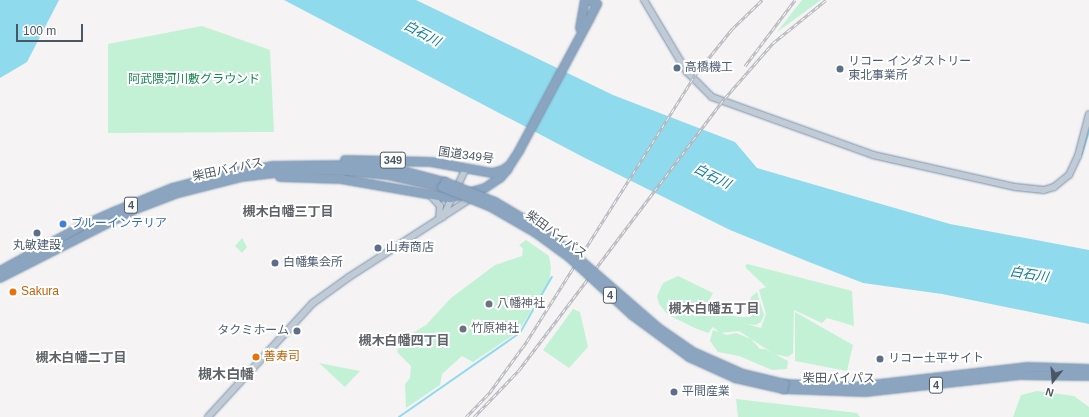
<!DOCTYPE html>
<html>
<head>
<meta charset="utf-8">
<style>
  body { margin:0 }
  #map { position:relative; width:1089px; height:417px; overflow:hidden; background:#f5f3f3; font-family:Arial,"Noto Sans JP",sans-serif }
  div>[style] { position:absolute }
  .green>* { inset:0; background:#c3f1d5 }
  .water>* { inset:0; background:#90daee }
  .stream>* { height:1.5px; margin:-0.75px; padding:0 0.75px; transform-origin:0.75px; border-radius:0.75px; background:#90daee }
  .roads { filter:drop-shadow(0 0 1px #7690ad) drop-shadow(0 0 1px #7690ad) }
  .secondary>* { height:6px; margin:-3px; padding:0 3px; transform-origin:3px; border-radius:3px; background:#c1cbd6 }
  .highway>* { height:8px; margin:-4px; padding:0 4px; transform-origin:4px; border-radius:4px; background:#8ba5c1 }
  .rail>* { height:3px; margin-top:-1.5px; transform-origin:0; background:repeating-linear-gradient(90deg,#fff 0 4.5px,#b5b8bd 0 9px); box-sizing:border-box; border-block:1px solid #b5b8bd }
  .bridges { filter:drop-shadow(0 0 1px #7690ad) drop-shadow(0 0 1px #7690ad) }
  .highway-bridge>* { height:8px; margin:-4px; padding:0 4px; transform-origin:4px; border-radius:4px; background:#8ba5c1 }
  .dots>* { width:11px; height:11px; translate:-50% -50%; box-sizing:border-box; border:2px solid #fff; border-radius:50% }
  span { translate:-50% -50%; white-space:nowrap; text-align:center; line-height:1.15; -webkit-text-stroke:4px #fff; paint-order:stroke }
  .shield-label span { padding:1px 3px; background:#fff; border:1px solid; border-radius:3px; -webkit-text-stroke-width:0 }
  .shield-label { font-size:11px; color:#4a5661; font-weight:700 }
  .service-label { font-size:12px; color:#4e5e75 }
  .left { translate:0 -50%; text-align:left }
  .right { translate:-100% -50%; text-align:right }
  .park-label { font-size:12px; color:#17864f }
  .street-label { font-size:12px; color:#4a5661 }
  .shop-label { font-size:12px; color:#366cbe }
  .food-label { font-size:12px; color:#c56008 }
  .worship-label { font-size:12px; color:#5b616d }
  .water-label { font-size:13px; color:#0c7c9b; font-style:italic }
  .neighbourhood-label { font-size:13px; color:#5f6368; font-weight:700 }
  .quarter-label { font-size:14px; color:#5f6368; font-weight:700 }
  .north { position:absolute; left:1033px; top:361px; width:40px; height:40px; -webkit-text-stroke:3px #fff; paint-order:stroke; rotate:197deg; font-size:11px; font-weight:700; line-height:16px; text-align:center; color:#4a5661 }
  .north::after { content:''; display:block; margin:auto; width:14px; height:18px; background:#4a5661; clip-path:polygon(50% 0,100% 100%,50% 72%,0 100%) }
  .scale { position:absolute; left:16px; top:24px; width:67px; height:18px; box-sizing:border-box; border:2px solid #4a5661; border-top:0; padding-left:5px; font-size:12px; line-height:14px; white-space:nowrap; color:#4a5661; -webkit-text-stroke:3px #fff; paint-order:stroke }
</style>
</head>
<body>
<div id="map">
  <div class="green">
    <div style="clip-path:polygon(802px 0,821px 0,777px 32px)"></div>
    <div style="clip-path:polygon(202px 26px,270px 50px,274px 132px,108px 133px,108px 44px)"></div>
    <div style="clip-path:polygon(242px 238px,247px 247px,242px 253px,235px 246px)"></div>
    <div style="clip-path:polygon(526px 240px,549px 256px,551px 268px,549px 282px,518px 332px,473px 362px,462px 356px,442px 374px,440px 385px,406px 408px,405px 384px,410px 378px,411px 366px,397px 352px,401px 340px,426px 325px,451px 298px,495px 265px,522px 256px,523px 249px,519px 245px)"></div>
    <div style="clip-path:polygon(747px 264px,852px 291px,854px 326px,827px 318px,822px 323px,794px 310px,793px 353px,788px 357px,774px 354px,739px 331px,720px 333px,713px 327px,708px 333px,695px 328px,668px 315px,659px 304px,657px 296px,663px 283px,678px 276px,713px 293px,704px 310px,712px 313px,707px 309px,738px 317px,750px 317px,751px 297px,757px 292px,764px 315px,761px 322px,756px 325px,747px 324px,721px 317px,761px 328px,766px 314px,759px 290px,766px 287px,745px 267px)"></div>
    <div style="clip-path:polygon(573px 309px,580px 312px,588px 347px,569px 368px,543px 350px)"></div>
    <div style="clip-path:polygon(795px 312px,853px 345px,847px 371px,795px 361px)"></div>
    <div style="clip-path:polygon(713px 330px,727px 335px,736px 333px,751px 339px,760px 349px,765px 349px,788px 361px,787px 369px,772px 370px,739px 356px,718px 352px,710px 341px)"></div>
    <div style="clip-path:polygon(319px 363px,360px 371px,345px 387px)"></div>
    <div style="clip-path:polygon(1037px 391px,1074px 396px,1089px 407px,1089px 417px,1013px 417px,1021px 395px)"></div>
    <div style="clip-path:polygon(736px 399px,857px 413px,860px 417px,738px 417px)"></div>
  </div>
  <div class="water">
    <div style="clip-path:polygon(0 0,59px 0,27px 62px,0 78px)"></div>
    <div style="clip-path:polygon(284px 0,416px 0,613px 95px,735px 142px,757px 168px,950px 224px,1089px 250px,1089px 324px,942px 294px,863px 283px,809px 262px,730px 230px,583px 157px)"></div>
  </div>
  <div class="stream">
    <div style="left:1082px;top:154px;width:24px;rotate:-73deg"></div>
    <div style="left:399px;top:417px;width:147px;rotate:-34.8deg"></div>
    <div style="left:520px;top:333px;width:64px;rotate:-60.3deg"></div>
  </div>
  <div class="roads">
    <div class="secondary">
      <div style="left:644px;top:0;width:84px;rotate:59.2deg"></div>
      <div style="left:687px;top:72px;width:35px;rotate:45deg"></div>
      <div style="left:712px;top:97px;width:171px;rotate:19.8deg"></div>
      <div style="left:873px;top:155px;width:146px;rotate:12.7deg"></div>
      <div style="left:1015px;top:187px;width:29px;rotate:6deg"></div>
      <div style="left:1044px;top:190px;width:10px;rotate:-17deg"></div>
      <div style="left:1054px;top:187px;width:19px;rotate:-39deg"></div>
      <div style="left:1069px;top:175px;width:21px;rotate:-65deg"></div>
      <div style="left:1078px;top:156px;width:43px;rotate:-75.3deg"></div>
      <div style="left:432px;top:197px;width:12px;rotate:48deg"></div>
      <div style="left:440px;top:206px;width:13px;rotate:94deg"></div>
      <div style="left:443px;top:217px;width:54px;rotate:-64.9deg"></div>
      <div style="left:208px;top:417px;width:155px;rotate:-47.4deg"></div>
      <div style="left:313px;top:303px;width:44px;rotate:-35.8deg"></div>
      <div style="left:349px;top:277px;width:148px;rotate:-32.8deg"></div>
    </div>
    <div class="highway">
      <div style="left:580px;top:28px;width:28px;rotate:-80deg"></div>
      <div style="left:345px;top:160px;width:86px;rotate:1.3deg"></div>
      <div style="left:431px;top:162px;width:62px;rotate:10.2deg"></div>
      <div style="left:492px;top:173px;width:11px;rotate:-15deg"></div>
      <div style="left:503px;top:170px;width:9px;rotate:-36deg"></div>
      <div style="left:510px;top:165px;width:17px;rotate:-57deg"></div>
      <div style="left:519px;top:151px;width:149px;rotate:-61.9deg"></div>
      <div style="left:589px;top:20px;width:18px;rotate:-63deg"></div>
      <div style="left:597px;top:4px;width:9px;rotate:-153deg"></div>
      <div style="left:280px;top:177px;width:61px;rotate:1.9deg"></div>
      <div style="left:341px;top:179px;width:111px;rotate:9.9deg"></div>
      <div style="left:450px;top:198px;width:36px;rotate:-16deg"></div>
      <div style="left:485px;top:188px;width:18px;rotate:-34deg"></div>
      <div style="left:500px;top:178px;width:12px;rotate:-48deg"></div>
      <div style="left:0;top:271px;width:94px;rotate:-28.8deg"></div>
      <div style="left:82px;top:226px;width:37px;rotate:-24deg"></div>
      <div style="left:116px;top:211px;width:61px;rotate:-22.3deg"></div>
      <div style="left:172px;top:188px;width:56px;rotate:-14.5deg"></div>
      <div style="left:226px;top:174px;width:48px;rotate:-9.7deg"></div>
      <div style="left:273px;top:166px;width:79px;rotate:-0.7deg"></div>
      <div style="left:352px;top:165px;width:55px;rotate:7.3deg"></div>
      <div style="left:407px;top:172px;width:39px;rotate:15deg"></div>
      <div style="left:0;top:278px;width:153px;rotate:-26.9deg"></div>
      <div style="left:136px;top:209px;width:42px;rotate:-21deg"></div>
      <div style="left:175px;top:194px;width:68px;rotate:-14.4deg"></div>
      <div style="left:241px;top:177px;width:60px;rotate:-6.7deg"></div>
      <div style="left:301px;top:170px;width:49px;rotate:1.2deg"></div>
      <div style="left:350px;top:171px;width:38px;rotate:6deg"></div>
      <div style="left:388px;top:175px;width:55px;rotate:12.5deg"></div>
      <div style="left:785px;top:384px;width:69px;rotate:2.5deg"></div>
      <div style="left:854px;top:387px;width:175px;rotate:-6.6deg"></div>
      <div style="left:1028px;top:367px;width:61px;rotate:1.9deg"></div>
      <div style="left:784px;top:389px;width:81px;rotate:2.1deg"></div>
      <div style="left:865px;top:392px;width:155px;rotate:-6.3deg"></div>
      <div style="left:1019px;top:375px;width:70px;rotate:0.8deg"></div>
    </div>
  </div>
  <div class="rail">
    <div style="left:745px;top:66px;width:83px;rotate:-52.9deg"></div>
    <div style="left:466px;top:417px;width:35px;rotate:-46deg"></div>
    <div style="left:490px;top:392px;width:63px;rotate:-54deg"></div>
    <div style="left:527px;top:341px;width:315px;rotate:-57.7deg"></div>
    <div style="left:695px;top:75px;width:59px;rotate:-51.2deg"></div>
    <div style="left:732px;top:29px;width:42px;rotate:-44deg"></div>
    <div style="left:474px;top:417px;width:65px;rotate:-46.2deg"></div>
    <div style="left:519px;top:370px;width:341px;rotate:-52.9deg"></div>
    <div style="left:725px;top:98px;width:73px;rotate:-48.9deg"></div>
    <div style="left:773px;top:43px;width:68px;rotate:-39.1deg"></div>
  </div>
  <div class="bridges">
    <div class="highway-bridge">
      <div style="left:445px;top:182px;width:54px;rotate:21.8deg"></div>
      <div style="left:495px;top:202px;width:51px;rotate:30.6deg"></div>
      <div style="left:539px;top:228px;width:41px;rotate:37.1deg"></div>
      <div style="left:572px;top:253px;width:113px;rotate:41deg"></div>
      <div style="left:657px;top:327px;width:44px;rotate:34.8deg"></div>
      <div style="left:693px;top:352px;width:55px;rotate:23.7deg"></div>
      <div style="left:743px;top:374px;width:43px;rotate:13.4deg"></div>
      <div style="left:442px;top:187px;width:53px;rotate:22.2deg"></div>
      <div style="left:491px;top:207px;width:52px;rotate:30deg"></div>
      <div style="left:536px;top:233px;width:42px;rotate:36.3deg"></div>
      <div style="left:570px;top:258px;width:84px;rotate:42.6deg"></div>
      <div style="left:632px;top:315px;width:71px;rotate:36.4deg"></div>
      <div style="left:689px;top:357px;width:51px;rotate:24.5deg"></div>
      <div style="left:735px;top:378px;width:50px;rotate:12.7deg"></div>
    </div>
  </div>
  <div class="dots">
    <div style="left:677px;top:68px;background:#5c6f8a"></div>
    <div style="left:840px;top:69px;background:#5c6f8a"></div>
    <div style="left:63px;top:224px;background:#3f7fe0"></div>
    <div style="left:37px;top:233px;background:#5c6f8a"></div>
    <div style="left:378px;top:248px;background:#5c6f8a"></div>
    <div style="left:275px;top:263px;background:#5c6f8a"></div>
    <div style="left:13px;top:292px;background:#e8710a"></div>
    <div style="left:489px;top:304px;background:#6b7280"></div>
    <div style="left:463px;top:329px;background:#6b7280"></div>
    <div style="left:297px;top:331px;background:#5c6f8a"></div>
    <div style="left:256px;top:357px;background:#e8710a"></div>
    <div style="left:880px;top:359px;background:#5c6f8a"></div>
    <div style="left:674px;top:392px;background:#5c6f8a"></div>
  </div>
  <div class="shield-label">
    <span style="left:393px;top:160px">349</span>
    <span style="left:131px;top:205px">4</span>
    <span style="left:610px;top:295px">4</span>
    <span style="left:936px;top:385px">4</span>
  </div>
  <div class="service-label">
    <span class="left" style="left:848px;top:69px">リコー インダストリー<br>東北事業所</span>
    <span class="left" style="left:685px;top:68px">高橋機工</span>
    <span style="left:37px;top:246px">丸敏建設</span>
    <span class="left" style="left:386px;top:248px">山寿商店</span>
    <span class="left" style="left:283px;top:263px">白幡集会所</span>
    <span class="right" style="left:289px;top:331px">タクミホーム</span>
    <span class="left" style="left:888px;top:359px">リコー土平サイト</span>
    <span class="left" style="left:682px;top:392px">平間産業</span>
  </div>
  <div class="park-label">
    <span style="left:194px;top:80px">阿武隈河川敷グラウンド</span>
  </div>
  <div class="street-label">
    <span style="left:466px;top:156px;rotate:8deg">国道349号</span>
    <span style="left:228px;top:170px;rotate:-12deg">柴田バイパス</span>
    <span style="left:556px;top:235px;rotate:36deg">柴田バイパス</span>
    <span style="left:839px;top:379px">柴田バイパス</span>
  </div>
  <div class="shop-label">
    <span class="left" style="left:71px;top:224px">ブルーインテリア</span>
  </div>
  <div class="food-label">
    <span class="left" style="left:21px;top:292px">Sakura</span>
    <span class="left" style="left:264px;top:357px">善寿司</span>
  </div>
  <div class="worship-label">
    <span class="left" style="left:497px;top:304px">八幡神社</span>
    <span class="left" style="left:471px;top:329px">竹原神社</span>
  </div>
  <div class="water-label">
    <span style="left:422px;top:34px;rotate:28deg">白石川</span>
    <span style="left:712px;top:177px;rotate:27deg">白石川</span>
    <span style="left:1029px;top:275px;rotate:9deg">白石川</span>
  </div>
  <div class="neighbourhood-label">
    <span style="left:288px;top:212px">槻木白幡三丁目</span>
    <span style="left:714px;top:309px">槻木白幡五丁目</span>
    <span style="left:404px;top:341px">槻木白幡四丁目</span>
    <span style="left:81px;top:358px">槻木白幡二丁目</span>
  </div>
  <div class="quarter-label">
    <span style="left:226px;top:374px">槻木白幡</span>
  </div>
  <div class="north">N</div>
  <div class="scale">100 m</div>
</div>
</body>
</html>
